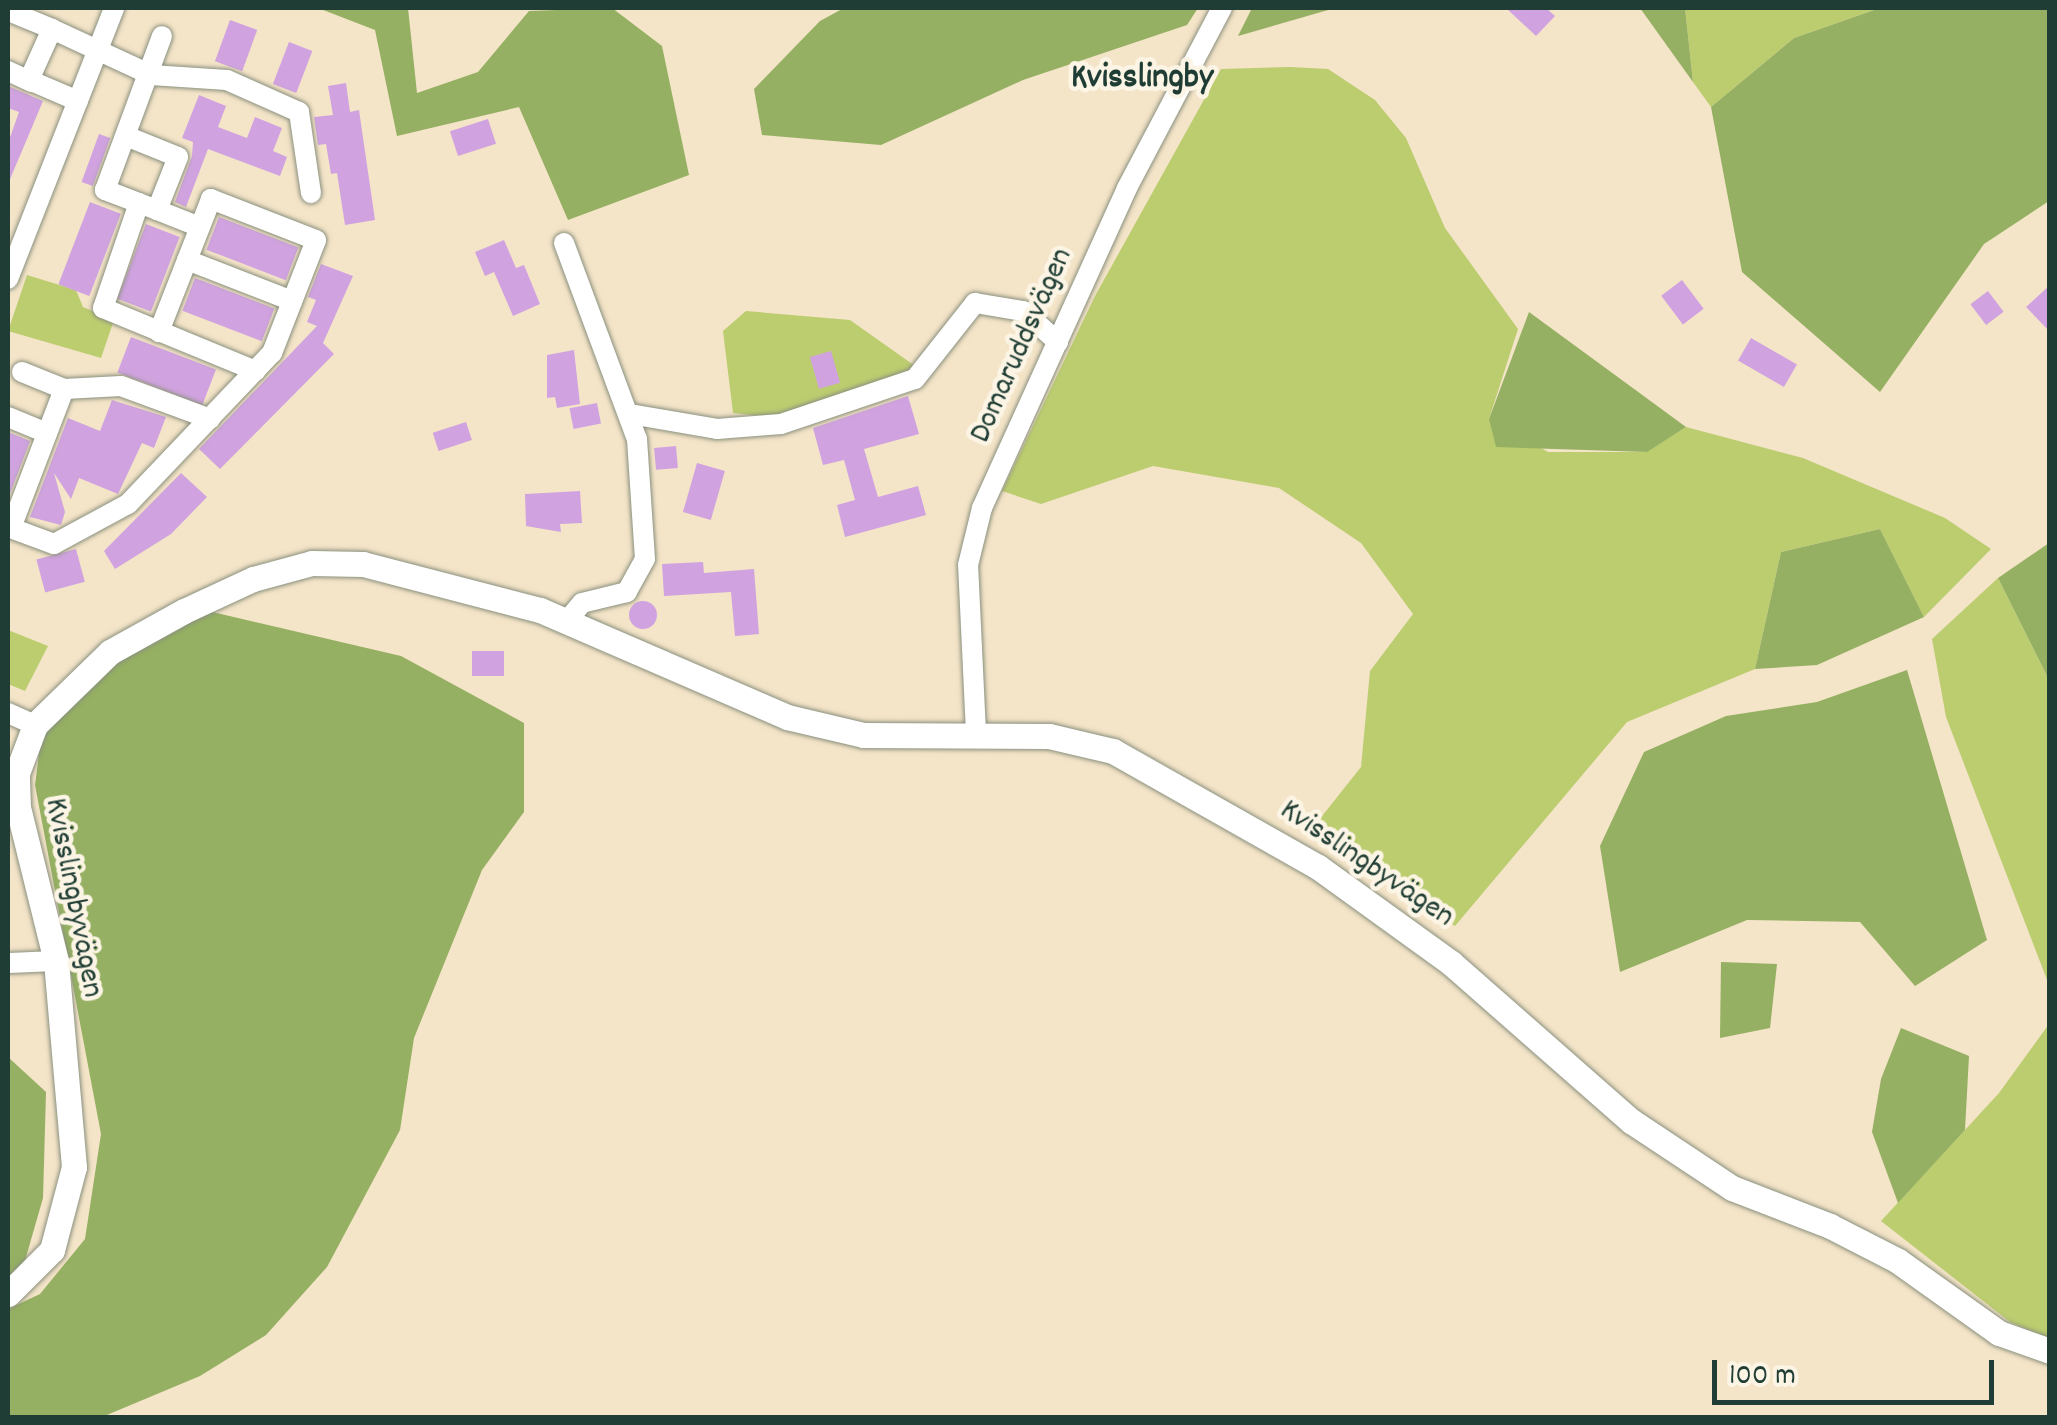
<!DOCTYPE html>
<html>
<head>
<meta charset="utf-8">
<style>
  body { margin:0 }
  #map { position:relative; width:2057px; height:1425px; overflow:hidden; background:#f4e4c8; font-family:Dekko,sans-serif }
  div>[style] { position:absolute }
  .green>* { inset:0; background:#bccd70 }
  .forest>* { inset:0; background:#95b062 }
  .building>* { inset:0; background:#d0a3e0; transform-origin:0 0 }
  .round { border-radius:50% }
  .roads { filter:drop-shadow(0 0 2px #8a907e) drop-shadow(0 0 2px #8a907e) }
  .minor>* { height:20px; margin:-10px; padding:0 10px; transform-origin:10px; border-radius:10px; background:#fff }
  .tertiary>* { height:25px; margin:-12.5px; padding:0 12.5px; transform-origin:12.5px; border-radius:12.5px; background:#fff }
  span { translate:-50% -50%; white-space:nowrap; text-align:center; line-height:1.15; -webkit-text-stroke:9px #fcf5e5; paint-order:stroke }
  .street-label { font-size:32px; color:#1f3d34 }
  .neighbourhood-label { font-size:35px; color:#1f3d34; font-weight:700 }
  .frame { position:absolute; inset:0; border:10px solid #1f3d34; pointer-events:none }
  .scale { position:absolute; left:1712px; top:1360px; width:282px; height:45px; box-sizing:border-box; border:5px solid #1f3d34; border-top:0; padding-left:12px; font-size:30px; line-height:35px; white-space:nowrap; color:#1f3d34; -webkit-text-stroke:8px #fcf5e5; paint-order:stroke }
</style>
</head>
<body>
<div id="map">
  <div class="green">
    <div style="clip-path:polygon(1685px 8px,1880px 8px,1794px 38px,1711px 107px,1693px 82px)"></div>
    <div style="clip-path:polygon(1290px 67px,1328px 69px,1375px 100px,1406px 138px,1445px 228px,1518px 329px,1489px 419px,1548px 452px,1646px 452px,1686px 427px,1803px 458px,1945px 518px,1991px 549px,1924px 617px,1880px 529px,1781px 552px,1755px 669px,1627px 722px,1455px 926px,1311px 830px,1361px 767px,1370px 671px,1413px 614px,1361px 543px,1279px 488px,1153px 466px,1041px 504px,1002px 491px,1095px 296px,1221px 69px)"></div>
    <div style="clip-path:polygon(27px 275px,76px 290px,83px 307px,114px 320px,101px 358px,8px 331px)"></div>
    <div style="clip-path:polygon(746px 311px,850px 320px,915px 366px,904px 378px,779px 418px,733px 413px,723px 331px)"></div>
    <div style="clip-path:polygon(1998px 578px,2049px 680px,2049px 985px,1946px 717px,1932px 639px)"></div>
    <div style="clip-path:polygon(8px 630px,48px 646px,25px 691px,8px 684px)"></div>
    <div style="clip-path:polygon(2049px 1024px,2049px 1339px,2010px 1322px,1881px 1221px,1999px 1093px)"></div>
  </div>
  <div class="forest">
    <div style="clip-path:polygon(318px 8px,408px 8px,417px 93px,478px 72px,529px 11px,612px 8px,662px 46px,689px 175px,568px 220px,519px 107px,397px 136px,375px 30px)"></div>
    <div style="clip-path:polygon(844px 8px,1198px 8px,1187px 25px,1023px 80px,881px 145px,762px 135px,754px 89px,820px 21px)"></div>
    <div style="clip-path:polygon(1252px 8px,1335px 8px,1238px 36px)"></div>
    <div style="clip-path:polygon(1640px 8px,1685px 8px,1693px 82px)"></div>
    <div style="clip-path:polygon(1880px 8px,2050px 8px,2049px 201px,1984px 244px,1880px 392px,1742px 272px,1711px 107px,1794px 38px)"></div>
    <div style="clip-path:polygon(1529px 312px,1686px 427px,1647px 452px,1496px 447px,1489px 419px)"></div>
    <div style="clip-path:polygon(1880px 529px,1924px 617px,1817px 665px,1755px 669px,1781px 552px)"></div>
    <div style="clip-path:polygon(2049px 543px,2049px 680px,1998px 578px)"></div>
    <div style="clip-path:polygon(204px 610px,401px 656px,524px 723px,524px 812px,482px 870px,414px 1038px,400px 1130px,327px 1267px,266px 1335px,200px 1376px,102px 1417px,8px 1417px,8px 1309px,40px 1294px,85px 1239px,101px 1134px,35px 785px,44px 716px,94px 669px)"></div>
    <div style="clip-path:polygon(1907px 670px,1987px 940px,1915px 986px,1860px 922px,1747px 920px,1620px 972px,1600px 846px,1644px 752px,1726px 716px,1817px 702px)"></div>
    <div style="clip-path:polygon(1721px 962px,1777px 964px,1770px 1028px,1720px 1038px)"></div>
    <div style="clip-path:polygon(1901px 1028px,1969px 1056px,1965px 1130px,1898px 1203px,1872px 1132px,1881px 1079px)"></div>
    <div style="clip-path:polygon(8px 1057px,46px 1092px,43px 1198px,22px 1271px,8px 1280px)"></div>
  </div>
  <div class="building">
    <div style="clip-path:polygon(1506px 8px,1546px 8px,1555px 16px,1536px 36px)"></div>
    <div style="left:230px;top:20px;width:29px;height:44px;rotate:20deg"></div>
    <div style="left:289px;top:42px;width:25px;height:45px;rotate:21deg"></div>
    <div style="clip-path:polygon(346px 83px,350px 112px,359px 110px,375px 220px,345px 225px,337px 173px,331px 174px,326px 144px,318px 145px,314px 117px,333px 115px,328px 86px)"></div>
    <div style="clip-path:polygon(8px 86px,43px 101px,8px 184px,8px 143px,19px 112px,8px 108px)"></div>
    <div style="clip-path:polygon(199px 95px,226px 106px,218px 127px,247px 138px,255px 117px,282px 128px,273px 151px,287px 157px,280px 176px,208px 149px,186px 207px,175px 202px,192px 156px,193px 142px,182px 138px)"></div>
    <div style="left:488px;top:119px;width:26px;height:40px;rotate:72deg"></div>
    <div style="left:99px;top:134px;width:12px;height:51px;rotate:20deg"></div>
    <div style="left:90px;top:202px;width:33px;height:88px;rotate:21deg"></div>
    <div style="left:219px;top:217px;width:85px;height:35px;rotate:21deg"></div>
    <div style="left:146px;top:224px;width:36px;height:80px;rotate:21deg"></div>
    <div style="clip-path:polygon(504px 240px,516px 268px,524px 265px,540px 304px,513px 316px,494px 272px,485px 276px,475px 252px)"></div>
    <div style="clip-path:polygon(321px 264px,353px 276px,323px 343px,334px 354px,220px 469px,199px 449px,317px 326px,307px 322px,316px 300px,308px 297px)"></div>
    <div style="left:195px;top:278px;width:85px;height:35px;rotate:21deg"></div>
    <div style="left:1682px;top:280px;width:36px;height:26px;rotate:53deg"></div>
    <div style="clip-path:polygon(2050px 285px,2050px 332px,2026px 307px)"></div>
    <div style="left:1988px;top:291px;width:26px;height:22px;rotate:53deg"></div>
    <div style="left:131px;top:337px;width:91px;height:38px;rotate:21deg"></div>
    <div style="left:1751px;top:338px;width:53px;height:26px;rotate:30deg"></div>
    <div style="clip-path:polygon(574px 350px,580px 404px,557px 408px,555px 397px,547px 398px,547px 355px)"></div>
    <div style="left:831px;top:351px;width:33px;height:22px;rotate:74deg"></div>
    <div style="clip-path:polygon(908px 396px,919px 434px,864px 449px,878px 497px,918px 486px,926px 515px,845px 537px,837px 505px,855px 500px,844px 460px,823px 465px,813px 428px)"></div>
    <div style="clip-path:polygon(112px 400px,166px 417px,154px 448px,142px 443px,118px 494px,79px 478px,71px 499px,54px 473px,65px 512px,61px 525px,30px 517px,68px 418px,100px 431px)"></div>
    <div style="left:597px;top:403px;width:21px;height:28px;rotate:79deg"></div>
    <div style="left:466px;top:422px;width:19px;height:35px;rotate:72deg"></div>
    <div style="clip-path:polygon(8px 432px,30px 441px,8px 499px)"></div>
    <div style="left:676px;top:446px;width:22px;height:22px;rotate:85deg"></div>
    <div style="left:697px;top:463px;width:29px;height:51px;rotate:16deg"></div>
    <div style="clip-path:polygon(181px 473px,207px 497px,171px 534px,115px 569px,104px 551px)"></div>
    <div style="clip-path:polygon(580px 491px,582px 523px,560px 524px,561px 532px,526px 526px,525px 494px)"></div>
    <div style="left:76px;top:549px;width:34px;height:41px;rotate:75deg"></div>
    <div style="clip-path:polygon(703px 562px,704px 573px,754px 569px,759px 634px,735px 636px,731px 592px,664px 596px,662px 564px)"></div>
    <div class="round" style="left:629px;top:601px;width:28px;height:28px"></div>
    <div style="left:504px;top:651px;width:25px;height:32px;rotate:90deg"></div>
  </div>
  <div class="roads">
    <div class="minor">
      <div style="left:11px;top:12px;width:44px;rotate:22.5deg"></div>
      <div style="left:8px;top:71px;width:26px;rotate:25deg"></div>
      <div style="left:78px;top:101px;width:53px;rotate:-156.8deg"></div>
      <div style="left:29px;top:80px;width:56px;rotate:-65.7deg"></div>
      <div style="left:52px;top:29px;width:109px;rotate:24.9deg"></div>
      <div style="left:151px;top:75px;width:76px;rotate:3.8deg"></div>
      <div style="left:227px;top:80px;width:79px;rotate:24deg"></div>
      <div style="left:299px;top:112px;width:82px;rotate:81.6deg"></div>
      <div style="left:126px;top:136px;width:56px;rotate:22deg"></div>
      <div style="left:178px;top:157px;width:57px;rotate:111.6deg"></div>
      <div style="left:157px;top:210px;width:56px;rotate:-159deg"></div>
      <div style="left:105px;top:190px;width:164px;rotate:-69.7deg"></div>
      <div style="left:139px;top:203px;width:111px;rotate:108.9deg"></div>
      <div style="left:103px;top:308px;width:165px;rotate:22.4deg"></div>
      <div style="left:157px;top:210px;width:46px;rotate:21.6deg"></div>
      <div style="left:564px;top:243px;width:209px;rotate:69.6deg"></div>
      <div style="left:637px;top:439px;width:120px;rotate:86.2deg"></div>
      <div style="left:645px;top:559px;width:38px;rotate:119deg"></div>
      <div style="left:627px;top:592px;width:46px;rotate:166.3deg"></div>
      <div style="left:582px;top:603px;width:23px;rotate:130deg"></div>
      <div style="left:187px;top:260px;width:113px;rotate:21.3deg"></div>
      <div style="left:8px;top:279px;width:291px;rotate:-68.6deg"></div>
      <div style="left:22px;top:372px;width:45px;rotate:22deg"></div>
      <div style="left:64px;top:389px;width:57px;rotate:-3deg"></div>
      <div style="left:121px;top:386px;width:95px;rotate:20.3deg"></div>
      <div style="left:630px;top:414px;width:88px;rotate:9.8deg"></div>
      <div style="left:717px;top:429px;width:64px;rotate:-4.5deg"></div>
      <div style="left:781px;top:424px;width:141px;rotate:-18.6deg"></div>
      <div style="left:915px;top:379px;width:97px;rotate:-51.7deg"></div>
      <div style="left:975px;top:303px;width:49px;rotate:9.5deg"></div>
      <div style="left:1023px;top:311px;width:47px;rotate:41.5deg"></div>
      <div style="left:8px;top:417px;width:42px;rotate:22.3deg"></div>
      <div style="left:8px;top:527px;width:49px;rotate:20.3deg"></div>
      <div style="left:54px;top:544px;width:84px;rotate:-28.4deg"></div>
      <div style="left:128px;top:504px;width:209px;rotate:-46.4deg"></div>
      <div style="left:272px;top:353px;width:121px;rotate:-68.7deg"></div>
      <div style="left:316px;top:240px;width:113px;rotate:-158.7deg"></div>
      <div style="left:211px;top:199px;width:143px;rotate:111.4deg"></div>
      <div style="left:11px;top:528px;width:149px;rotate:-69.1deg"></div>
      <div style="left:8px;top:713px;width:30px;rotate:24deg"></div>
      <div style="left:976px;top:733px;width:168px;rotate:-92.7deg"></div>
      <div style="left:968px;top:565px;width:59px;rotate:-76.2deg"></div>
      <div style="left:982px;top:508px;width:351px;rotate:-65.6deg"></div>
      <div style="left:1127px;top:188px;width:204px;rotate:-62.2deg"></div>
      <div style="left:8px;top:963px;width:48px;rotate:-2.4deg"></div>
    </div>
    <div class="tertiary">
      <div style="left:8px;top:1294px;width:62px;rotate:-45deg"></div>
      <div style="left:52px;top:1250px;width:86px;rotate:-75.2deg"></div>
      <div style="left:74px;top:1167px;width:207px;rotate:-95deg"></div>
      <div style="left:56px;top:961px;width:158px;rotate:-103.9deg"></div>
      <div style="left:18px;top:808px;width:35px;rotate:-92deg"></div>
      <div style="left:17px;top:773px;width:51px;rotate:-69.4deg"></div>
      <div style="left:35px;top:725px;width:105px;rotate:-44.2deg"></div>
      <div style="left:110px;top:652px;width:85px;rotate:-29deg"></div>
      <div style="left:184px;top:611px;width:76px;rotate:-24.9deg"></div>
      <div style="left:253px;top:579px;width:61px;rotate:-15.2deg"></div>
      <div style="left:312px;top:563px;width:51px;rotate:1.1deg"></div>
      <div style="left:363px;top:564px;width:183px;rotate:14.6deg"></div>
      <div style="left:540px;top:610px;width:269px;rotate:23.4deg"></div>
      <div style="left:787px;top:717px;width:78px;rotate:13.3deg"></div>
      <div style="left:863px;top:735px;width:186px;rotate:0.3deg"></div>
      <div style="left:1049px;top:736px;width:66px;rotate:13.2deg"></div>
      <div style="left:1113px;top:751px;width:236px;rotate:29.5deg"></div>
      <div style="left:1318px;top:867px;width:164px;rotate:35.8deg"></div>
      <div style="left:1451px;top:963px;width:240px;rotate:41.3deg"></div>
      <div style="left:1631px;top:1121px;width:121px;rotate:33.6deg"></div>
      <div style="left:1732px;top:1188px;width:105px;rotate:21.2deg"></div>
      <div style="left:1830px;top:1226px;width:76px;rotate:27.2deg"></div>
      <div style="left:1898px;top:1261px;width:124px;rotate:35.5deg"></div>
      <div style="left:1999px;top:1333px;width:54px;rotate:19.4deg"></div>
    </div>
  </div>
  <div class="street-label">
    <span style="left:1023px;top:346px;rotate:-66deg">Domaruddsvägen</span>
    <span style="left:1366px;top:865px;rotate:34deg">Kvisslingbyvägen</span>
    <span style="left:72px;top:898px;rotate:79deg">Kvisslingbyvägen</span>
  </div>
  <div class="neighbourhood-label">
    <span style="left:1142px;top:79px">Kvisslingby</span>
  </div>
  <div class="frame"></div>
  <div class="scale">100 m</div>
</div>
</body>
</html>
